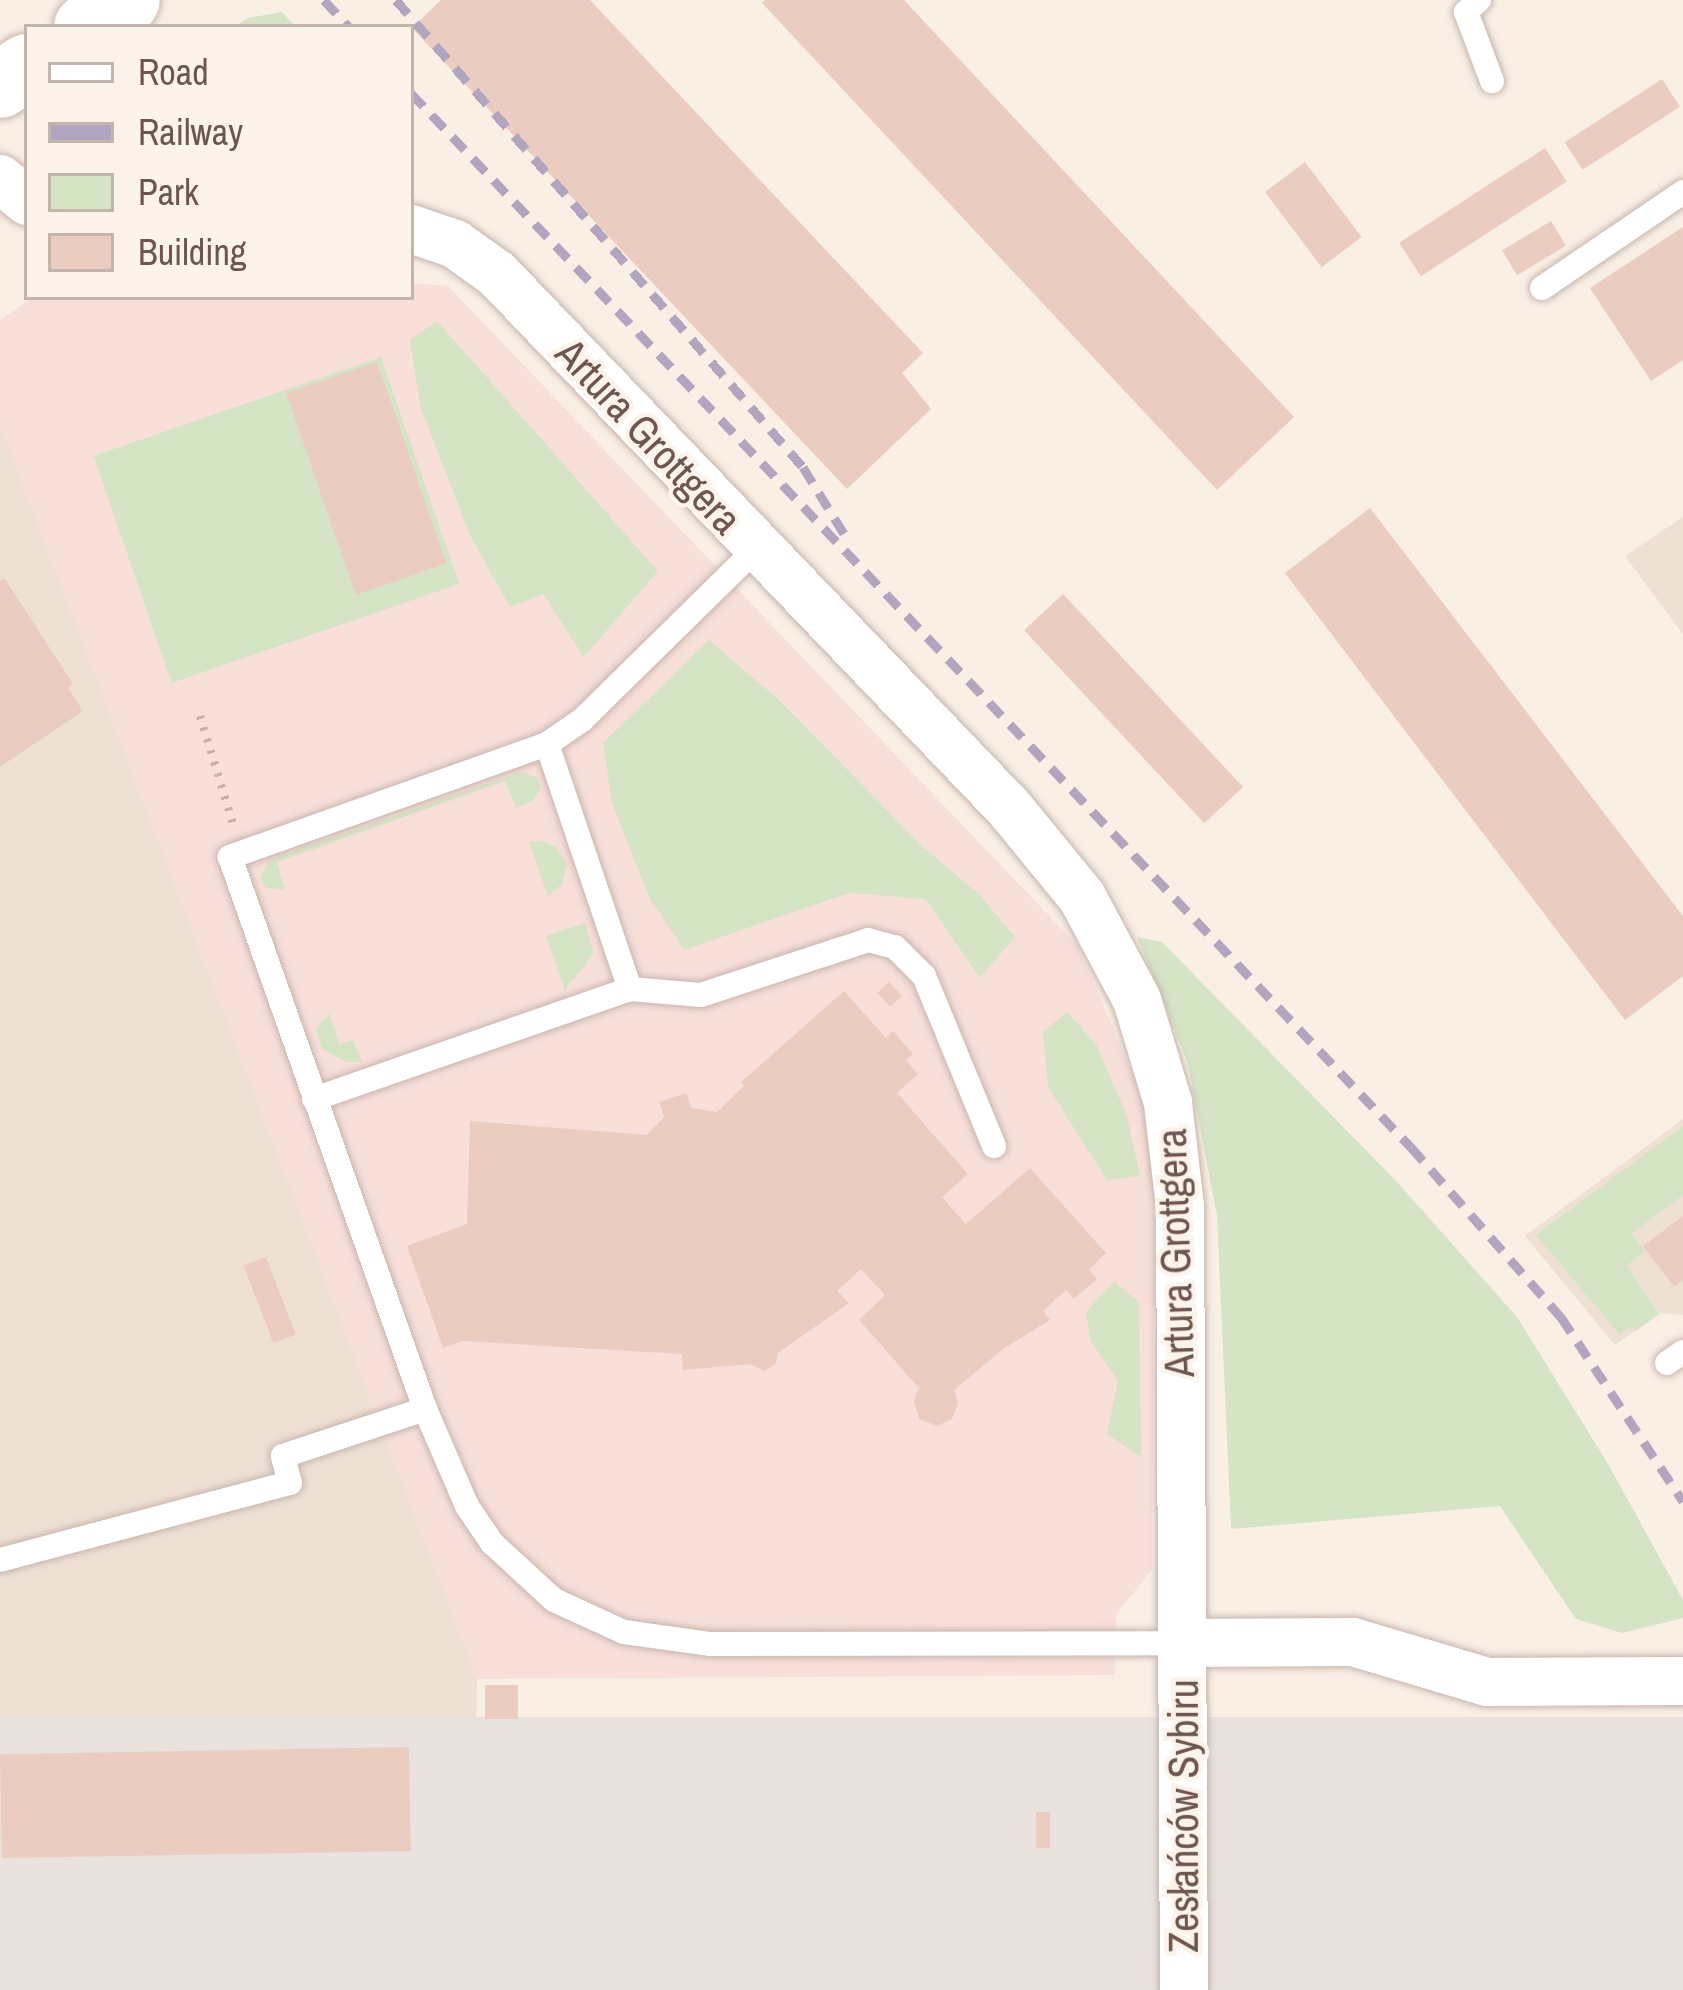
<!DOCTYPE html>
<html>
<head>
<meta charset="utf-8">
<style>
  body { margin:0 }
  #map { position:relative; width:1683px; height:1990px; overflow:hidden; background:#f9efe5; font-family:"Archivo Narrow",sans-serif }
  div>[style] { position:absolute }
  .residential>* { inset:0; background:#efe0d4 }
  .commercial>* { inset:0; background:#f8dfda }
  .industrial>* { inset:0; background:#e9e2df; transform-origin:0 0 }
  .green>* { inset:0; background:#d6e4c6; transform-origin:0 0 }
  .building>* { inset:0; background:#ebccc0; transform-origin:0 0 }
  .path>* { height:8px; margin-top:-4px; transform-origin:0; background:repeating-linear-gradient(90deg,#cfafa4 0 3px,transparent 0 12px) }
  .roads { filter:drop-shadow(0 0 3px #c8b6ad) drop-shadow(0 0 3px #c8b6ad) }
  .lane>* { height:24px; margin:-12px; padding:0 12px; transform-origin:12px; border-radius:12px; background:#fff }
  .street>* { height:48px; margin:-24px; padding:0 24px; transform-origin:24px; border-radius:24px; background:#fff }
  .secondary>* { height:66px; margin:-33px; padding:0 33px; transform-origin:33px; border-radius:33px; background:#fff }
  .rail>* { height:9px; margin-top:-4.5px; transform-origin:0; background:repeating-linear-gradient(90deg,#b1a5c0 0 18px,transparent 0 30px) }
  span { translate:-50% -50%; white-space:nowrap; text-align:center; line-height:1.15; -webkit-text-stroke:9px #fcf3eb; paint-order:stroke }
  .street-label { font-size:42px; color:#6e554e }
  .legend { position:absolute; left:24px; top:24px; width:390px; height:276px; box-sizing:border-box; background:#fcf3eb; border:3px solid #c3b4ac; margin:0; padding:15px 21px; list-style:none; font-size:36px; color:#6e554e }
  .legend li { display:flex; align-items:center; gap:24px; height:60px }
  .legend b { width:60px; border:3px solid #c3b4ac }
</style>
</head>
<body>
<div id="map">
  <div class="residential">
    <div style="clip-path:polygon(0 425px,477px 1679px,476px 1720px,0 1721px)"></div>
    <div style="clip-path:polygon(1683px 517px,1683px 634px,1625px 556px)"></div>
    <div style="clip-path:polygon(1683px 1119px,1683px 1315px,1659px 1313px,1615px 1345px,1525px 1236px)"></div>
  </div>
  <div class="commercial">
    <div style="clip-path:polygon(411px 283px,448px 286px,1077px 945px,1142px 1096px,1154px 1189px,1152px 1569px,1116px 1615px,1115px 1675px,477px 1679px,0 425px,0 320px,33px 297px,411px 297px)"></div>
  </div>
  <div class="industrial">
    <div style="left:1683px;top:1717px;width:273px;height:1683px;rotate:90deg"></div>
  </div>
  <div class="green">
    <div style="clip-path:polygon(282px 12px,296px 27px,234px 27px,248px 18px)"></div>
    <div style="clip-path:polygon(437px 321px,658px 571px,584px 657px,543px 594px,510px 607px,470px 535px,420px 406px,410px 340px)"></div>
    <div style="left:381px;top:357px;width:240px;height:304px;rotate:71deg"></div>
    <div style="clip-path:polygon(709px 640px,780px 701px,924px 848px,979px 894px,1015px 937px,980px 978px,926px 899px,849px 893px,684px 950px,649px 897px,612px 803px,603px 743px)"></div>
    <div style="clip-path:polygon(520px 772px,537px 777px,541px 787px,533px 801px,516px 808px,505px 781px,277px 862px,285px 890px,266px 888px,260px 877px,270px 859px)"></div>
    <div style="clip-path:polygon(543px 841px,556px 847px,567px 864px,562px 884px,548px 896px,529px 842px)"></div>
    <div style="clip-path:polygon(585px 923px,594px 953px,565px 990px,546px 936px)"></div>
    <div style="clip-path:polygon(1137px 937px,1162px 942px,1398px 1183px,1517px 1317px,1608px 1464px,1683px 1600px,1683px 1618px,1622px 1633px,1576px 1619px,1500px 1506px,1231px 1529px,1217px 1216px,1187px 1061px)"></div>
    <div style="clip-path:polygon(1067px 1012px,1096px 1044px,1127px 1116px,1140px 1176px,1107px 1180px,1048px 1087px,1043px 1032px)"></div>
    <div style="clip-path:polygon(329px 1013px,340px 1044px,353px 1040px,362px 1062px,346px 1062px,322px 1049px,316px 1029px)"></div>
    <div style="clip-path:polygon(1683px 1126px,1683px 1195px,1632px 1233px,1645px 1252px,1627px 1265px,1659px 1314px,1636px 1331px,1632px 1326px,1620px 1335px,1536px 1235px)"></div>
    <div style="clip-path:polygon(1114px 1281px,1139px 1302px,1141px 1457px,1107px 1434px,1118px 1381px,1090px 1340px,1086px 1312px)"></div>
  </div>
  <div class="building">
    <div style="clip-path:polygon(441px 0,590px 0,923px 353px,902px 373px,931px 409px,847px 489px,412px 28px)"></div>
    <div style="clip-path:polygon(765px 0,904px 0,1294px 417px,1217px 490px,762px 3px)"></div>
    <div style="left:1662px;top:79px;width:33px;height:116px;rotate:57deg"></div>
    <div style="left:1545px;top:148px;width:40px;height:174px;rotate:57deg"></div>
    <div style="left:1305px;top:162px;width:94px;height:50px;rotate:53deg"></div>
    <div style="left:1551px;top:221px;width:29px;height:57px;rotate:59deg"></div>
    <div style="clip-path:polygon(1683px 227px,1683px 360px,1651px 381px,1590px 288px)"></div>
    <div style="left:377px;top:362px;width:213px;height:96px;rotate:71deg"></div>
    <div style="clip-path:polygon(1370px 508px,1683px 916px,1683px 976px,1625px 1020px,1285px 573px)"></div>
    <div style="clip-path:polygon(5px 579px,73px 684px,68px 688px,83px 711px,0 767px,0 581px)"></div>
    <div style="left:1063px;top:594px;width:264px;height:53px;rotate:47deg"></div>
    <div style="left:889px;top:982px;width:19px;height:16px;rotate:47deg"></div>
    <div style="clip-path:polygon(844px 991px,886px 1038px,893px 1031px,913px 1054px,906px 1060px,918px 1074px,897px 1093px,968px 1174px,942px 1197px,966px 1224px,1030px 1168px,1106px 1253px,1089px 1270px,1097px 1279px,1074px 1299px,1066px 1290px,1043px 1311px,1050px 1320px,1003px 1349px,954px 1390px,958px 1403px,952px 1419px,937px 1426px,919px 1419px,914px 1400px,919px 1388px,859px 1320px,885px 1295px,861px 1269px,837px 1291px,849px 1303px,778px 1353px,776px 1364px,764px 1371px,751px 1364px,683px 1370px,682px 1354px,463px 1341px,443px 1348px,407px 1246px,467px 1224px,470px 1121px,647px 1135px,664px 1117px,659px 1102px,686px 1093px,691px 1108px,717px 1112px,744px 1086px,741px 1082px)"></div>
    <div style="clip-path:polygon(1683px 1216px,1683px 1280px,1674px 1287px,1643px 1246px)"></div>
    <div style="left:266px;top:1257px;width:83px;height:24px;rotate:69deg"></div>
    <div style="left:485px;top:1685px;width:33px;height:34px"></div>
    <div style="left:409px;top:1747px;width:104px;height:409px;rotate:89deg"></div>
    <div style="left:1036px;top:1812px;width:14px;height:36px"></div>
  </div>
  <div class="path">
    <div style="left:200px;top:716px;width:113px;rotate:73deg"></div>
  </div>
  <div class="roads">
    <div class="lane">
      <div style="left:1479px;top:0;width:18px;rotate:137deg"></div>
      <div style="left:1466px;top:12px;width:74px;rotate:69.4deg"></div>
      <div style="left:1542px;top:288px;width:171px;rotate:-34.2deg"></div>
      <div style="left:756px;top:549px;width:244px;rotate:135.5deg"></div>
      <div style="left:582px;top:720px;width:42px;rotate:145.6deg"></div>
      <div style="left:547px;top:744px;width:337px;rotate:160.4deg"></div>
      <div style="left:230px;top:857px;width:585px;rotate:70.54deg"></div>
      <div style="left:425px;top:1409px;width:106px;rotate:66.6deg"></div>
      <div style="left:467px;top:1506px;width:45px;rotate:56deg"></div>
      <div style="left:492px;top:1543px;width:84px;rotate:42.6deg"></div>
      <div style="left:554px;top:1600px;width:77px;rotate:24.6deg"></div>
      <div style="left:624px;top:1632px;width:88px;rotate:7.9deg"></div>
      <div style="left:711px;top:1644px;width:471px;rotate:-0.1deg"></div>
      <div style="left:547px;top:744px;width:259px;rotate:71.3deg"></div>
      <div style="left:314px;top:1099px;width:335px;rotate:-19.2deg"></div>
      <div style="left:630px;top:989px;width:71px;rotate:4.8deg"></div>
      <div style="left:701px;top:995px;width:176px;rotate:-18.2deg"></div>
      <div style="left:868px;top:940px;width:28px;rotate:15deg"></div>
      <div style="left:895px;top:947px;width:41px;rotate:45deg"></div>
      <div style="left:924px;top:976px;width:184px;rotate:67.6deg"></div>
      <div style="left:1667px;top:1363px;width:19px;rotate:-35deg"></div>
      <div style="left:0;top:1560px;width:300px;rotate:-14.9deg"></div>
      <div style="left:290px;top:1483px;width:28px;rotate:-105deg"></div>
      <div style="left:283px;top:1456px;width:150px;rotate:-18.3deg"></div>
    </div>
    <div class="street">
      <div style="left:0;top:179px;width:35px;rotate:39deg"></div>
      <div style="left:411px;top:229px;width:46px;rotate:18.8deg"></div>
      <div style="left:455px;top:244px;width:52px;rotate:35.5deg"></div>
      <div style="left:497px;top:274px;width:741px;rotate:46.2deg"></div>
      <div style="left:1010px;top:809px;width:114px;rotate:50.7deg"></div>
      <div style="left:1082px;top:897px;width:117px;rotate:61.9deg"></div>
      <div style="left:1137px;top:1000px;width:108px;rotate:73.2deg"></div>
      <div style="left:1168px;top:1103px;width:105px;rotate:83.4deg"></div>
      <div style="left:1180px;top:1207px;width:783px;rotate:89.71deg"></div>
      <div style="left:1182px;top:1643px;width:171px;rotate:-0.3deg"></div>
      <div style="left:1353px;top:1642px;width:140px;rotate:16.6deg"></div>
      <div style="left:1487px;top:1682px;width:196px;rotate:-0.3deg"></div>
    </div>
    <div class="secondary">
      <div style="left:87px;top:27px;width:48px;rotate:-34deg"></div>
      <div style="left:0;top:85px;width:32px;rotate:-34deg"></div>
    </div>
  </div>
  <div class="rail">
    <div style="left:324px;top:0;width:37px;rotate:47deg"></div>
    <div style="left:396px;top:0;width:619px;rotate:48.93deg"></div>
    <div style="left:803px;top:467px;width:82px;rotate:58.4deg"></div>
    <div style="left:411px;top:93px;width:1453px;rotate:46.51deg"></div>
    <div style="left:1411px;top:1147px;width:227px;rotate:48.6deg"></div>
    <div style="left:1561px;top:1317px;width:221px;rotate:56.5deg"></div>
  </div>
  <div class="street-label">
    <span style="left:649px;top:436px;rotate:47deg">Artura Grottgera</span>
    <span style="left:1175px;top:1253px;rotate:-92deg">Artura Grottgera</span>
    <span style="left:1183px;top:1816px;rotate:-90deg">Zesłańców Sybiru</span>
  </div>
  <ul class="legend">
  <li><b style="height:15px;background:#fff"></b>Road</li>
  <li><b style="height:15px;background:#b1a5c0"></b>Railway</li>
  <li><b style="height:33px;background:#d6e4c6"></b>Park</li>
  <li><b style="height:33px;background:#ebccc0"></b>Building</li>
  </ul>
</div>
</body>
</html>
